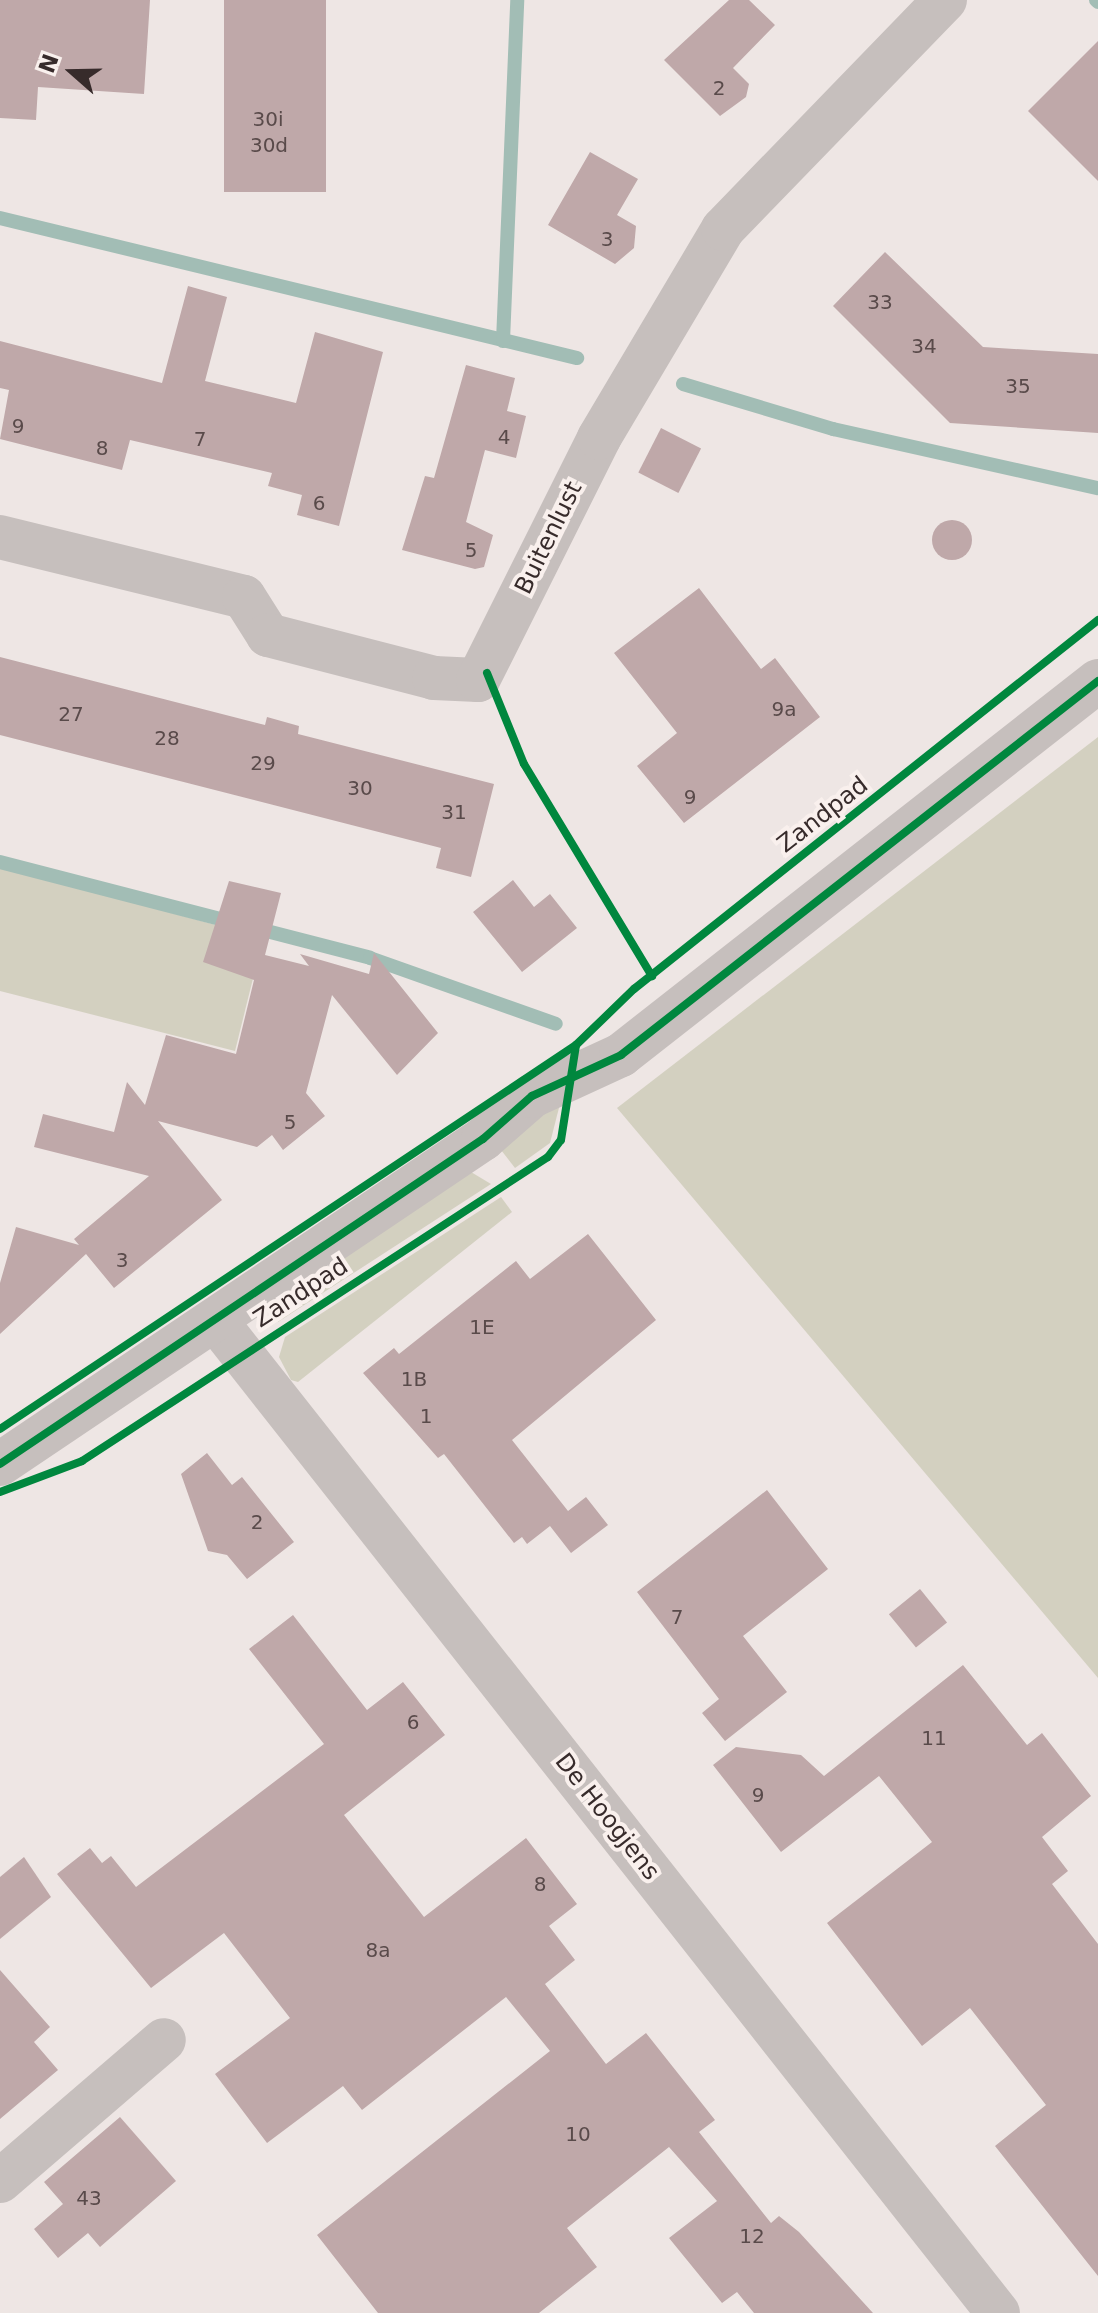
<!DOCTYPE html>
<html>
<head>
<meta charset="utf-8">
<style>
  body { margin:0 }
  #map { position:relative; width:1098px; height:2313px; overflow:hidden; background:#eee6e4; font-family:"DejaVu Sans",sans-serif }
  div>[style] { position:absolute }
  .green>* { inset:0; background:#d3d0c0 }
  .stream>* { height:14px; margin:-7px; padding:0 7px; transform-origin:7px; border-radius:7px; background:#a2bdb5 }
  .building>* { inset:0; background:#bfa8a9; transform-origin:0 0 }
  .round { border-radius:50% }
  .minor>* { height:44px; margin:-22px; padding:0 22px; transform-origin:22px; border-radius:22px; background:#c6bfbd }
  .cycleway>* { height:8px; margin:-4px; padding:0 4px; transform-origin:4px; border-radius:4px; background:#00873e }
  span { translate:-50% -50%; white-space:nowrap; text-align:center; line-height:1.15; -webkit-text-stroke:8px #f9f0ed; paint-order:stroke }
  .number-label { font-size:20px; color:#594a4a }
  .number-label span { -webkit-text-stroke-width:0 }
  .street-label { font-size:24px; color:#372b2b }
  .north { position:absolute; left:32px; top:32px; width:80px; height:80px; -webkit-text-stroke:6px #f9f0ed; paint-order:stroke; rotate:290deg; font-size:22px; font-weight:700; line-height:32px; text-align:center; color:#372b2b }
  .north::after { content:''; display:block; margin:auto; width:28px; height:36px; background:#372b2b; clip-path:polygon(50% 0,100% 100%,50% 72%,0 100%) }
</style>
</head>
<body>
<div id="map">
  <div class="green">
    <div style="clip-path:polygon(1098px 737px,1098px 1678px,617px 1108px)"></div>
    <div style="clip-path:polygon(0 866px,263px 938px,235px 1051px,0 991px)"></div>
    <div style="clip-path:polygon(562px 1096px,550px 1143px,515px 1168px,501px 1150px)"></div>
    <div style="clip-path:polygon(471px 1172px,491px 1184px,278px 1322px,295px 1288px)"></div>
    <div style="clip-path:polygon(501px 1197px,512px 1212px,298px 1382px,291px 1380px,279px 1357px,285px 1337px)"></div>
  </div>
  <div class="stream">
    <div style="left:1096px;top:0;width:3px;rotate:45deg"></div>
    <div style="left:0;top:218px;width:594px;rotate:13.64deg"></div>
    <div style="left:503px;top:341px;width:341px;rotate:-87.6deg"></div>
    <div style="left:683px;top:384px;width:157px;rotate:16.7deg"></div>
    <div style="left:833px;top:429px;width:271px;rotate:12.6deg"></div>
    <div style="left:0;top:862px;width:382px;rotate:14.5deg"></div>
    <div style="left:370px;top:958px;width:197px;rotate:19.5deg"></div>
  </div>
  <div class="building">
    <div style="clip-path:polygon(0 0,150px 0,144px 94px,38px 87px,36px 120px,0 118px)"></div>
    <div style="left:224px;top:0;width:102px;height:192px"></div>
    <div style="clip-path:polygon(729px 0,749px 0,775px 25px,733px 68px,749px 84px,746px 97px,720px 116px,664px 60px)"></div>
    <div style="clip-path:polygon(1098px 41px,1098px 181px,1028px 111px)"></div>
    <div style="clip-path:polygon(590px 152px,638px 179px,617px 215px,636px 226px,634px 248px,615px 264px,548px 225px)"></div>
    <div style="clip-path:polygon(885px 252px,983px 347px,1098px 354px,1098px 433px,950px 423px,833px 306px)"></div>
    <div style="clip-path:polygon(188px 286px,227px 297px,205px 381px,296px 403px,315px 332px,383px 352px,339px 526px,297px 515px,302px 495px,268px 486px,272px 473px,130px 440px,122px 470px,0 439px,9px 390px,0 388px,0 341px,162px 383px)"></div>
    <div style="clip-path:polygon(466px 365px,515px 378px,507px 411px,526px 416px,516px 458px,485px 450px,466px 522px,493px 535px,484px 567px,475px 569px,402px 550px,425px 476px,434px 478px)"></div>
    <div style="left:661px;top:428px;width:45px;height:50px;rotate:27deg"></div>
    <div class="round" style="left:932px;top:520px;width:40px;height:40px"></div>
    <div style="clip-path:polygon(699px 588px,761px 669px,775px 658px,820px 717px,684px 823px,637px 766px,677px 733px,614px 653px)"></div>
    <div style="clip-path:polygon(0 657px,265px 725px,267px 717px,299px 726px,298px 734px,494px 784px,471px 877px,436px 868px,441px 848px,0 735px)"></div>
    <div style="clip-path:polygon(513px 880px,534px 907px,550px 894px,577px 928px,522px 972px,473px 912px)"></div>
    <div style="clip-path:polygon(229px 881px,281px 893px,265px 955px,309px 966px,300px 954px,369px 974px,374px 953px,438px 1033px,397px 1075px,332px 995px,306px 1093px,325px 1116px,283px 1150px,272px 1135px,257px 1147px,158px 1121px,222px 1200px,114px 1288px,86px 1254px,0 1334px,0 1283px,16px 1227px,79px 1245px,74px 1239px,149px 1176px,34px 1147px,43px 1114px,114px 1132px,127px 1082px,145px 1105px,166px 1035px,236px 1054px,254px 980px,203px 962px)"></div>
    <div style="clip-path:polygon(588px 1234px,656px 1320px,512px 1440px,568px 1511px,586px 1497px,608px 1525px,571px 1553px,550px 1526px,527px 1544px,522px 1537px,514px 1543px,444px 1454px,438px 1458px,363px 1373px,394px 1348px,399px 1354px,516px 1261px,530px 1279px)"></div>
    <div style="clip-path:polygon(207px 1453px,232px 1485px,242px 1477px,294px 1542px,247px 1579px,227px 1555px,208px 1551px,181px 1474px)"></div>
    <div style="clip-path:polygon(767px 1490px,828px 1569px,743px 1636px,787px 1692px,725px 1741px,702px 1713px,719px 1699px,637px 1592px)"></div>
    <div style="left:920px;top:1589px;width:43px;height:40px;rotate:51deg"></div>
    <div style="clip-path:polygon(293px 1615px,367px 1710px,403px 1682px,445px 1735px,344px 1815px,424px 1917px,526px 1838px,577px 1904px,549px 1926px,575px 1960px,545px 1984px,606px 2064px,646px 2033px,715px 2120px,699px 2132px,771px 2223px,779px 2216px,799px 2232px,873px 2313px,754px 2313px,737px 2292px,722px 2303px,669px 2238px,717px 2201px,669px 2147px,567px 2228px,597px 2267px,539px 2313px,378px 2313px,317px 2235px,550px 2051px,506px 1997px,362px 2110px,343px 2086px,267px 2143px,215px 2074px,290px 2018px,224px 1933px,151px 1988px,57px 1874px,90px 1848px,102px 1863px,111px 1856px,136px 1887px,324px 1744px,249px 1649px)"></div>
    <div style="clip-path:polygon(963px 1665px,1027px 1745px,1042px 1733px,1091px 1796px,1042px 1837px,1068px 1871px,1052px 1884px,1098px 1944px,1098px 2276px,995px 2146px,1046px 2105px,970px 2008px,922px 2046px,827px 1923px,932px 1842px,879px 1776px,781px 1852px,713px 1765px,736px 1747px,801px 1755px,824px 1776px)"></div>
    <div style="clip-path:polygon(24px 1857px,51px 1897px,0 1939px,0 1877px)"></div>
    <div style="clip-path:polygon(0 1970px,50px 2027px,34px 2042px,58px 2070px,0 2119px)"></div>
    <div style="clip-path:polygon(120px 2117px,176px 2181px,100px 2247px,88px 2233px,58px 2258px,34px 2229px,63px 2204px,44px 2182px)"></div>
  </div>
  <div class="minor">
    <div style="left:0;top:537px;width:251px;rotate:13.8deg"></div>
    <div style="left:244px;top:597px;width:45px;rotate:57.7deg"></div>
    <div style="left:268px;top:635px;width:171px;rotate:14.5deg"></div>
    <div style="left:434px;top:678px;width:44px;rotate:2.6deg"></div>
    <div style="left:478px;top:680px;width:271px;rotate:-63.4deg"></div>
    <div style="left:599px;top:438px;width:243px;rotate:-59.3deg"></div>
    <div style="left:723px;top:229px;width:319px;rotate:-45.9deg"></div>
    <div style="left:216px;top:1321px;width:1263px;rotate:51.75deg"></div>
    <div style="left:0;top:1464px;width:582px;rotate:-33.94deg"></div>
    <div style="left:483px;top:1139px;width:65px;rotate:-41.3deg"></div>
    <div style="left:532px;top:1096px;width:98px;rotate:-24.7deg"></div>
    <div style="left:621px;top:1055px;width:606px;rotate:-38.1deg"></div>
    <div style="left:0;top:2181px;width:216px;rotate:-40.7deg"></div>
  </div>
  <div class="cycleway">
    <div style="left:487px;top:673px;width:98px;rotate:67.9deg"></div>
    <div style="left:524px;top:764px;width:248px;rotate:58.9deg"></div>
    <div style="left:0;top:1429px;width:692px;rotate:-33.69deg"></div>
    <div style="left:576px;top:1045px;width:81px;rotate:-44deg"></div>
    <div style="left:634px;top:989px;width:593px;rotate:-38.49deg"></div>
    <div style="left:0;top:1464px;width:582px;rotate:-33.94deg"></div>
    <div style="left:483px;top:1139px;width:65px;rotate:-41.3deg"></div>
    <div style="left:532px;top:1096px;width:98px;rotate:-24.7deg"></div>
    <div style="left:621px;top:1055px;width:606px;rotate:-38.1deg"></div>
    <div style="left:0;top:1492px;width:88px;rotate:-20.7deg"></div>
    <div style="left:82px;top:1461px;width:556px;rotate:-33.12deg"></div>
    <div style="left:548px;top:1157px;width:21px;rotate:-53deg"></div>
    <div style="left:561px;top:1140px;width:96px;rotate:-81deg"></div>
  </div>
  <div class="number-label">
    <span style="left:719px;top:88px">2</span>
    <span style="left:268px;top:119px">30i</span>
    <span style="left:269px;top:145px">30d</span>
    <span style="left:607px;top:239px">3</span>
    <span style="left:880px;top:302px">33</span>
    <span style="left:924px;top:346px">34</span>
    <span style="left:1018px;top:386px">35</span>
    <span style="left:18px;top:426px">9</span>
    <span style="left:504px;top:437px">4</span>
    <span style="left:200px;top:439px">7</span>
    <span style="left:102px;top:448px">8</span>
    <span style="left:319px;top:503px">6</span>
    <span style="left:471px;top:550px">5</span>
    <span style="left:784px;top:709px">9a</span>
    <span style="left:71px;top:714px">27</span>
    <span style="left:167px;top:738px">28</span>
    <span style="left:263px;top:763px">29</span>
    <span style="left:360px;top:788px">30</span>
    <span style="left:690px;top:797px">9</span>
    <span style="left:454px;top:812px">31</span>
    <span style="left:290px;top:1122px">5</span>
    <span style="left:122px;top:1260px">3</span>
    <span style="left:482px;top:1327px">1E</span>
    <span style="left:414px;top:1379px">1B</span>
    <span style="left:426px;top:1416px">1</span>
    <span style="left:257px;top:1522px">2</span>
    <span style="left:677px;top:1617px">7</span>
    <span style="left:413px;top:1722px">6</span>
    <span style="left:934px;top:1738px">11</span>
    <span style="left:758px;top:1795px">9</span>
    <span style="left:540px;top:1884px">8</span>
    <span style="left:378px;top:1950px">8a</span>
    <span style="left:578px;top:2134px">10</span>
    <span style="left:89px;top:2198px">43</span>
    <span style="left:752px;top:2236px">12</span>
  </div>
  <div class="street-label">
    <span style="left:549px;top:538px;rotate:-64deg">Buitenlust</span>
    <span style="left:823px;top:815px;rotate:-38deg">Zandpad</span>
    <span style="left:301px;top:1293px;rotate:-33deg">Zandpad</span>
    <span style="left:607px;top:1817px;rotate:52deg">De Hoogjens</span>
  </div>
  <div class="north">N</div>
</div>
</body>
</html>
